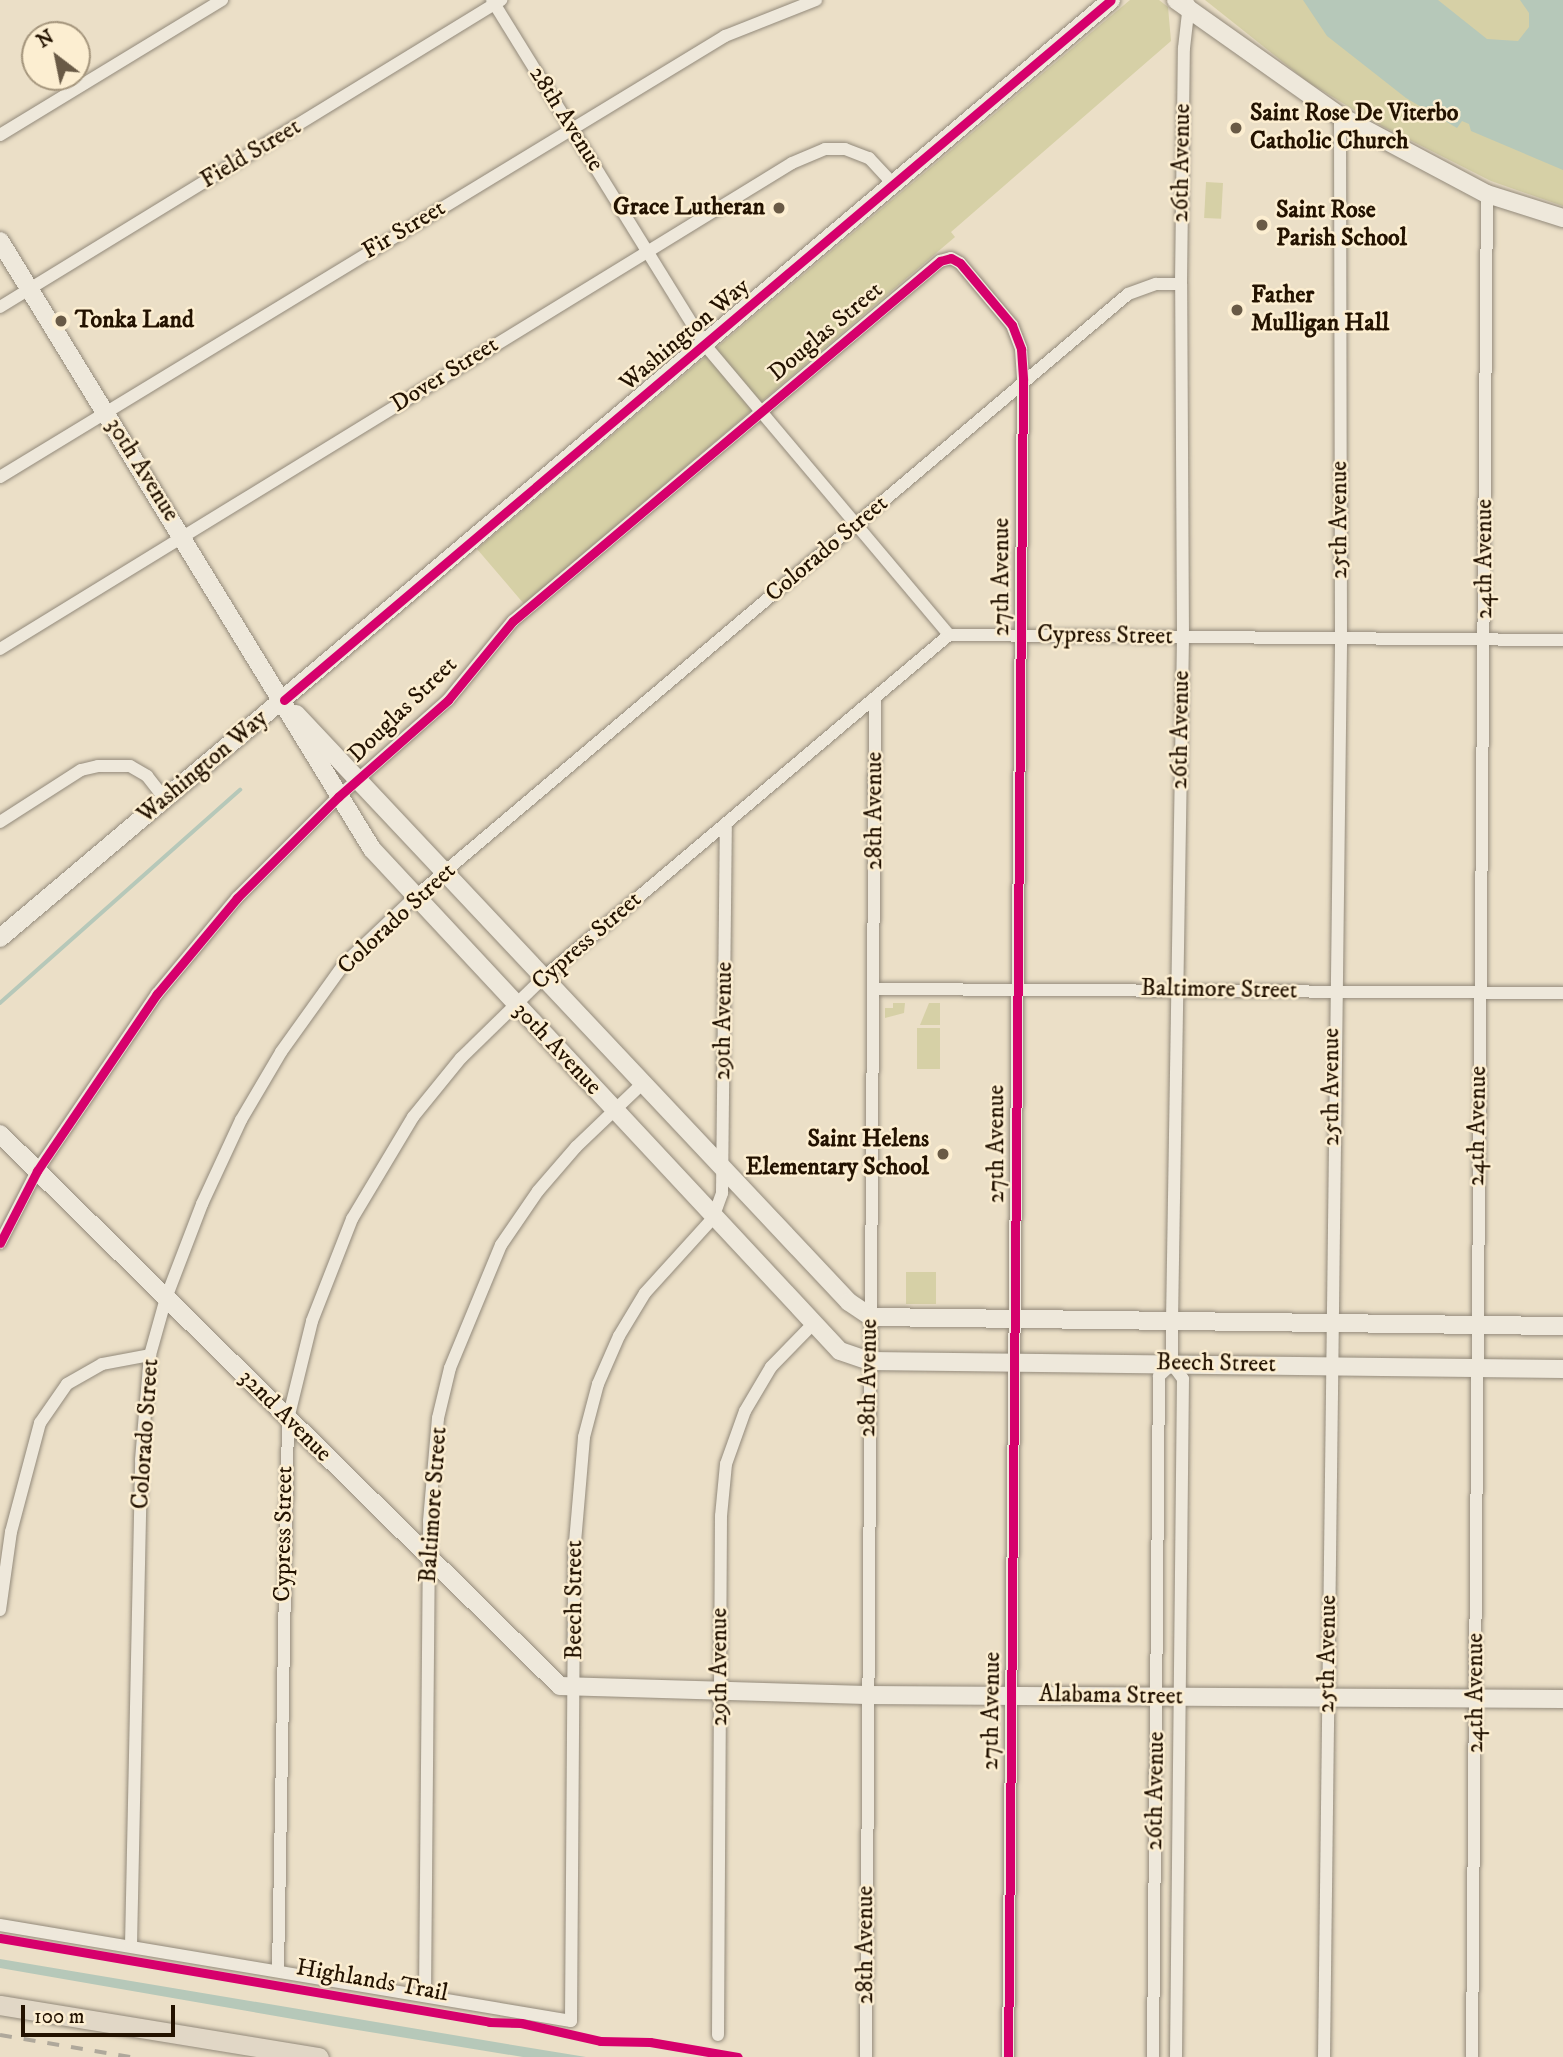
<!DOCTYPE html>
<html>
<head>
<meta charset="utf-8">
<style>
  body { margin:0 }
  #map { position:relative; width:1563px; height:2057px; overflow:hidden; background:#ebdfc7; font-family:"IM FELL DW Pica",serif }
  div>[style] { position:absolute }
  .green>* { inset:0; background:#d6d0a6; transform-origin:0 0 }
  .water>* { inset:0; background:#b6c8b9 }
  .stream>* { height:3.5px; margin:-1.75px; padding:0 1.75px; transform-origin:1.75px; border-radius:1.75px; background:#b6c8b9 }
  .roads { filter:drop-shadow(0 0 2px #938a7b) drop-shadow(0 0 2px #938a7b) }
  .street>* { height:12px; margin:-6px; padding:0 6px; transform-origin:6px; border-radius:6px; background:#eee8db }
  .secondary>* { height:18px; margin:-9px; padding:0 9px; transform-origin:9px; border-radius:9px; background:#eee8db }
  .primary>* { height:19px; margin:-9.5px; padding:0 9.5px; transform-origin:9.5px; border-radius:9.5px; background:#e1d7c6 }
  .rail>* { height:3.5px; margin-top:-1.75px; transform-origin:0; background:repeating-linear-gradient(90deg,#afa89b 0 12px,transparent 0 24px) }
  .cycleway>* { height:9px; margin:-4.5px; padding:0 4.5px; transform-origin:4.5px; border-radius:4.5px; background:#d6006c }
  .dots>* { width:19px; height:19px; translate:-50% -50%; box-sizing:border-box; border:4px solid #fceed1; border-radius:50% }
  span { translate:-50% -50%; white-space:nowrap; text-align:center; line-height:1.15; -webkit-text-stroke:5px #fceed1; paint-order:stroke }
  .poi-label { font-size:24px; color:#231200; font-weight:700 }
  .left { translate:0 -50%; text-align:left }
  .right { translate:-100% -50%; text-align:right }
  .street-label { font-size:24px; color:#231200 }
  .north { position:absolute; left:21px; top:21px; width:70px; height:70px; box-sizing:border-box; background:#fceed1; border:2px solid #a5967d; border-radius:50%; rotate:328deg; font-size:19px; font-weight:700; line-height:28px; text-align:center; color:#231200 }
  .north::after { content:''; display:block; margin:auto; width:24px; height:32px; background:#695a46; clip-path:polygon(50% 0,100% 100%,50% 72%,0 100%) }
  .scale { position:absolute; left:21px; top:2005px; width:154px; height:32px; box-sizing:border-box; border:4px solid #231200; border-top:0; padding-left:9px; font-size:21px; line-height:24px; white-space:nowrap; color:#231200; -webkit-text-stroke:5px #fceed1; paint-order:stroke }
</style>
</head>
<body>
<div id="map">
  <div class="green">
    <div style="clip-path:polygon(1130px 0,1159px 0,1168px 7px,1171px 41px,951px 232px,955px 237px,524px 604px,477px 549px)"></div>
    <div style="clip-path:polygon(1205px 0,1563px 0,1563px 206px,1491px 181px,1374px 122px,1308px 82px)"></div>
    <div style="left:1206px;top:182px;width:17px;height:36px;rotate:3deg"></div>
    <div style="clip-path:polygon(893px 1003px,905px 1003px,904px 1013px,885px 1018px,885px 1008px,893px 1008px)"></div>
    <div style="clip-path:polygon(929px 1003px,940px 1003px,940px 1025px,920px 1025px)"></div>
    <div style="left:917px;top:1028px;width:23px;height:41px"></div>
    <div style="left:906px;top:1272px;width:30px;height:32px"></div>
  </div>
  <div class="water">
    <div style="clip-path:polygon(1303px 0,1438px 0,1487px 39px,1518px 41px,1529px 27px,1529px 13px,1520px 0,1563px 0,1563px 170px,1471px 131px,1469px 124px,1462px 121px,1457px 128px,1406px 98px,1327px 36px)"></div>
    <div style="clip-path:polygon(0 1959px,507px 2044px,586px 2057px,523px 2057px,339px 2027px,0 1968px)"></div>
  </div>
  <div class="stream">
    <div style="left:0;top:1003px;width:321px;rotate:-41.6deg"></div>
  </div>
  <div class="roads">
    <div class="street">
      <div style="left:492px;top:0;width:405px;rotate:58.3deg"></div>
      <div style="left:705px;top:345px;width:379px;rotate:49.9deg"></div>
      <div style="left:0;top:135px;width:260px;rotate:-31.3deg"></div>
      <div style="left:0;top:307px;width:588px;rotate:-31.5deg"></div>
      <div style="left:0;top:477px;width:849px;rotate:-31.31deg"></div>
      <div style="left:725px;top:36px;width:98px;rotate:-21.6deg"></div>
      <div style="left:0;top:649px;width:929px;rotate:-31.53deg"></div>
      <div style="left:792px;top:163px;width:36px;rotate:-23deg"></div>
      <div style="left:825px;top:149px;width:20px"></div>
      <div style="left:845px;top:149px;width:26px;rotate:21deg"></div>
      <div style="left:869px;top:158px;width:34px;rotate:47deg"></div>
      <div style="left:0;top:822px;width:96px;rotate:-32.7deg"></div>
      <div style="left:81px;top:770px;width:17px;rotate:-13deg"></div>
      <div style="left:98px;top:766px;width:32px"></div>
      <div style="left:130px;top:766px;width:20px;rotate:30deg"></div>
      <div style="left:147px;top:776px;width:28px;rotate:52deg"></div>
      <div style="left:874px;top:989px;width:689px;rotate:0.33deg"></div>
      <div style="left:0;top:1243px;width:81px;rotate:-62.8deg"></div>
      <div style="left:37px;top:1171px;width:214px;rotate:-55.9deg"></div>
      <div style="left:157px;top:994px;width:125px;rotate:-50.2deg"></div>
      <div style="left:237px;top:898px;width:143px;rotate:-45deg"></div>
      <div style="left:338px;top:797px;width:147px;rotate:-41.4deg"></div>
      <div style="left:448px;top:700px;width:102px;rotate:-50.6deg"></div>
      <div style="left:513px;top:621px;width:559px;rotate:-40.13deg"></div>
      <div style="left:940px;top:261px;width:11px;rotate:-15deg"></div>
      <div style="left:951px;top:258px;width:10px;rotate:29deg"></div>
      <div style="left:960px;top:263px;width:81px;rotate:50deg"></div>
      <div style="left:1012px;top:325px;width:26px;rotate:69deg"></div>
      <div style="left:1021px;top:349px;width:31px;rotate:86deg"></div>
      <div style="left:1023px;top:380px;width:1677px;rotate:90.51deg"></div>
      <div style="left:0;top:1610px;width:79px;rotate:-82deg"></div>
      <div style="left:11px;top:1532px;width:113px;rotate:-75.1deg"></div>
      <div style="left:40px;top:1423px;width:47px;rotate:-55.3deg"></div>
      <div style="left:67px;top:1384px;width:40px;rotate:-29.7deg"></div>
      <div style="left:102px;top:1364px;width:49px;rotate:-10.6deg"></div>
      <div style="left:0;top:1925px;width:579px;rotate:9.54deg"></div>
      <div style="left:571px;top:2021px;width:467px;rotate:-89.6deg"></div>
      <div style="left:574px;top:1554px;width:117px;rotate:-85.1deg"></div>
      <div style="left:584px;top:1437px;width:55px;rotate:-75.2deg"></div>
      <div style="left:598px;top:1384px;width:52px;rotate:-66.4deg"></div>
      <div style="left:619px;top:1336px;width:50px;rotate:-58.8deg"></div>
      <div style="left:645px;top:1293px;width:101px;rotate:-47.8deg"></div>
      <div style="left:713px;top:1218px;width:27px;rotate:-70deg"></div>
      <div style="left:722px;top:1193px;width:369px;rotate:-89.4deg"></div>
      <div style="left:131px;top:1946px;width:486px;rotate:-88.8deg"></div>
      <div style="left:141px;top:1460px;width:105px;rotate:-85.1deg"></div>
      <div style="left:150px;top:1355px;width:59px;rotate:-74.3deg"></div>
      <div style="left:166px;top:1298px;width:101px;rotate:-69deg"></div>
      <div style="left:202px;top:1204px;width:93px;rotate:-65.1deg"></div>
      <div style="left:241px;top:1120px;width:79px;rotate:-59.5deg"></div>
      <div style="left:281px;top:1052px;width:108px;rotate:-54.4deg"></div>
      <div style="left:344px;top:964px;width:99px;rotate:-43.4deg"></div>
      <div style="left:416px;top:896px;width:932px;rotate:-40.21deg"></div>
      <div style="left:1128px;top:294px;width:30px;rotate:-20deg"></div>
      <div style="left:1156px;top:284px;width:25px"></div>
      <div style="left:278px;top:1971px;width:552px;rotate:-88.96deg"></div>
      <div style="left:288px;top:1419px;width:101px;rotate:-76.2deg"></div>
      <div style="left:312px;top:1321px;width:110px;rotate:-68.6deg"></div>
      <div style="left:352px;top:1219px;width:119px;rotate:-59.1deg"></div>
      <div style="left:413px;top:1117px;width:76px;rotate:-50.9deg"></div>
      <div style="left:461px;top:1058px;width:117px;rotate:-44.3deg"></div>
      <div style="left:545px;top:976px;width:529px;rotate:-40.17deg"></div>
      <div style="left:949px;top:635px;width:614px;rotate:0.47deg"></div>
      <div style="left:425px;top:1996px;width:475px;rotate:-89.5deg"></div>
      <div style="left:429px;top:1521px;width:103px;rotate:-85deg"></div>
      <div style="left:438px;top:1418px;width:51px;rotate:-76.5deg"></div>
      <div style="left:450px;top:1368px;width:133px;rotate:-67.5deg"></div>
      <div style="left:501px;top:1245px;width:65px;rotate:-55.6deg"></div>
      <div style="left:538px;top:1191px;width:58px;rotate:-49.2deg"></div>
      <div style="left:576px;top:1147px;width:95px;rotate:-43.7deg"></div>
      <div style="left:718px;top:2035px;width:519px;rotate:-89.67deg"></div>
      <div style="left:721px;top:1516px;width:52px;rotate:-84.5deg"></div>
      <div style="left:726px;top:1464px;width:56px;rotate:-70.3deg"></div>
      <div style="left:745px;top:1411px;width:51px;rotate:-59.4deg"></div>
      <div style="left:771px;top:1367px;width:59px;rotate:-45.7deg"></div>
      <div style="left:866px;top:2057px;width:1359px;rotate:-89.62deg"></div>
      <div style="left:1153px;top:2057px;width:681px;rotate:-89.5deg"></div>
      <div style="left:1159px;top:1376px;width:18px;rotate:-43deg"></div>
      <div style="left:1176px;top:2057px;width:678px;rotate:-89.41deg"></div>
      <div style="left:1183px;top:1379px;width:19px;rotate:-126deg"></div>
      <div style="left:1172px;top:1364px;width:42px;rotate:-90deg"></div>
      <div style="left:1172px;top:1322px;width:684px;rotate:-89.08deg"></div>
      <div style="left:1183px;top:638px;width:354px;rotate:-90.3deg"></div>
      <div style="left:1181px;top:284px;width:236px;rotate:-89.3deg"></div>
      <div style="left:1184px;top:48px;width:44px;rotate:-83.5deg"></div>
      <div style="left:1324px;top:2057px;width:1420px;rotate:-89.31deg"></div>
      <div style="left:1341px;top:637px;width:521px;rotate:-90.11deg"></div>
      <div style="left:1472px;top:2057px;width:1863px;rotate:-89.54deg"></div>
    </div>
    <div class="secondary">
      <div style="left:1176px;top:0;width:201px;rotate:35.3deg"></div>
      <div style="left:1340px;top:116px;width:166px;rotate:28deg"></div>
      <div style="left:1487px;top:194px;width:80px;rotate:17.5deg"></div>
      <div style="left:0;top:241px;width:713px;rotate:58.54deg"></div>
      <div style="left:372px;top:849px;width:686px;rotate:47.01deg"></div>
      <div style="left:840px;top:1351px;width:31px;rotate:19deg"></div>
      <div style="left:869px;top:1361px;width:694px;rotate:0.66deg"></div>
      <div style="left:296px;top:714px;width:807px;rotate:46.76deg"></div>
      <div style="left:849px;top:1302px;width:27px;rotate:34deg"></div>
      <div style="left:871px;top:1317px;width:692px;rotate:0.75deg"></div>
      <div style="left:0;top:938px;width:1454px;rotate:-40.17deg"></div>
      <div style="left:0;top:1134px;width:786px;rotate:44.59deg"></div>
      <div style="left:560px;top:1686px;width:306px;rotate:1.7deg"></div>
      <div style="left:866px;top:1695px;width:697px;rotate:0.33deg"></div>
    </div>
    <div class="primary">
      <div style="left:0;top:2005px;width:323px;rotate:9.3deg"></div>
    </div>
  </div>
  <div class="rail">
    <div style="left:0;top:2035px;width:132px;rotate:9.6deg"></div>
  </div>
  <div class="cycleway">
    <div style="left:284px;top:700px;width:1083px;rotate:-40.25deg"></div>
    <div style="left:0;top:1243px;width:81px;rotate:-62.8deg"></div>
    <div style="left:37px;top:1171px;width:214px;rotate:-55.9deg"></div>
    <div style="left:157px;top:994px;width:125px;rotate:-50.2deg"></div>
    <div style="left:237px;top:898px;width:143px;rotate:-45deg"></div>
    <div style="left:338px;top:797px;width:147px;rotate:-41.4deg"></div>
    <div style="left:448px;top:700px;width:102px;rotate:-50.6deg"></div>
    <div style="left:513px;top:621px;width:559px;rotate:-40.13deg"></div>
    <div style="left:940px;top:261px;width:11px;rotate:-15deg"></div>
    <div style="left:951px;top:258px;width:10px;rotate:29deg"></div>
    <div style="left:960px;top:263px;width:81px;rotate:50deg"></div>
    <div style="left:1012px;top:325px;width:26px;rotate:69deg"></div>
    <div style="left:1021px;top:349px;width:31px;rotate:86deg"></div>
    <div style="left:1023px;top:380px;width:1677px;rotate:90.51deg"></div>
    <div style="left:0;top:1938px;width:496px;rotate:9.7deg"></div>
    <div style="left:489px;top:2022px;width:32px;rotate:2deg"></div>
    <div style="left:521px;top:2023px;width:81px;rotate:12.8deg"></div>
    <div style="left:600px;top:2041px;width:50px;rotate:1.1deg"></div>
    <div style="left:650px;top:2042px;width:89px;rotate:9.7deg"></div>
  </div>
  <div class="dots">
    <div style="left:1236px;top:128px;background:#695a46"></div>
    <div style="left:779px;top:208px;background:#695a46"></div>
    <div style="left:1262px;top:225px;background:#695a46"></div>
    <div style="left:1237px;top:310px;background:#695a46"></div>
    <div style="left:61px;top:321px;background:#695a46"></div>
    <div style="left:943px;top:1154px;background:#695a46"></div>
  </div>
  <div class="poi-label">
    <span class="left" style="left:1250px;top:128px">Saint Rose De Viterbo<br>Catholic Church</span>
    <span class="right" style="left:765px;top:208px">Grace Lutheran</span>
    <span class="left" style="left:1276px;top:225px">Saint Rose<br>Parish School</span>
    <span class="left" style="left:1251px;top:310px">Father<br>Mulligan Hall</span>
    <span class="left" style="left:75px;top:321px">Tonka Land</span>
    <span class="right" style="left:929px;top:1154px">Saint Helens<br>Elementary School</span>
  </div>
  <div class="street-label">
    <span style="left:566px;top:119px;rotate:58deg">28th Avenue</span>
    <span style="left:251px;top:154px;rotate:-31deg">Field Street</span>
    <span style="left:1182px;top:163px;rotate:-89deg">26th Avenue</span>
    <span style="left:404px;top:230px;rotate:-31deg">Fir Street</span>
    <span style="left:826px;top:332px;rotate:-40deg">Douglas Street</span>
    <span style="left:685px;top:335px;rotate:-40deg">Washington Way</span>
    <span style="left:445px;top:375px;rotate:-32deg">Dover Street</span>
    <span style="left:142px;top:470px;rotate:58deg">30th Avenue</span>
    <span style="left:1340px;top:520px;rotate:-90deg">25th Avenue</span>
    <span style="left:827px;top:549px;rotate:-40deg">Colorado Street</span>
    <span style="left:1485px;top:559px;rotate:-90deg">24th Avenue</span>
    <span style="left:1002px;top:577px;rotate:-90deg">27th Avenue</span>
    <span style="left:1105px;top:636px;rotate:1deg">Cypress Street</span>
    <span style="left:403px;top:710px;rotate:-44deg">Douglas Street</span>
    <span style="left:1181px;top:730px;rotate:-89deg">26th Avenue</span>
    <span style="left:203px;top:767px;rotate:-40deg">Washington Way</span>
    <span style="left:875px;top:811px;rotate:-90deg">28th Avenue</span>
    <span style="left:397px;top:919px;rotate:-43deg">Colorado Street</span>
    <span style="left:587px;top:941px;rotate:-41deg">Cypress Street</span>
    <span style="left:1219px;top:990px;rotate:1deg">Baltimore Street</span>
    <span style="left:724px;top:1021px;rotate:-89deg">29th Avenue</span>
    <span style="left:557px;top:1049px;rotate:47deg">30th Avenue</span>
    <span style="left:1332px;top:1087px;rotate:-90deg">25th Avenue</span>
    <span style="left:1478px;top:1126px;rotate:-89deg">24th Avenue</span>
    <span style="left:997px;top:1144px;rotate:-90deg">27th Avenue</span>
    <span style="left:1216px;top:1364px;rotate:1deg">Beech Street</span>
    <span style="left:869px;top:1378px;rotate:-89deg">28th Avenue</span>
    <span style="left:285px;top:1416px;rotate:45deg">32nd Avenue</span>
    <span style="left:146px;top:1434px;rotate:-86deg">Colorado Street</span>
    <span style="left:434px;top:1505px;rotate:-86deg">Baltimore Street</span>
    <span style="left:284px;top:1534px;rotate:-89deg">Cypress Street</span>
    <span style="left:575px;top:1600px;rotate:-90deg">Beech Street</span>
    <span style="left:1328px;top:1654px;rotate:-89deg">25th Avenue</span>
    <span style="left:720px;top:1667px;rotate:-90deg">29th Avenue</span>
    <span style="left:1476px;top:1693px;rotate:-90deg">24th Avenue</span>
    <span style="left:1111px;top:1696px;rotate:1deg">Alabama Street</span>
    <span style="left:992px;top:1711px;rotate:-89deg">27th Avenue</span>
    <span style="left:1156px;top:1791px;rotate:-89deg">26th Avenue</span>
    <span style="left:866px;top:1945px;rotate:-90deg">28th Avenue</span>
    <span style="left:372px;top:1981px;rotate:10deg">Highlands Trail</span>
  </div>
  <div class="north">N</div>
  <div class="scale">100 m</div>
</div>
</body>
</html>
